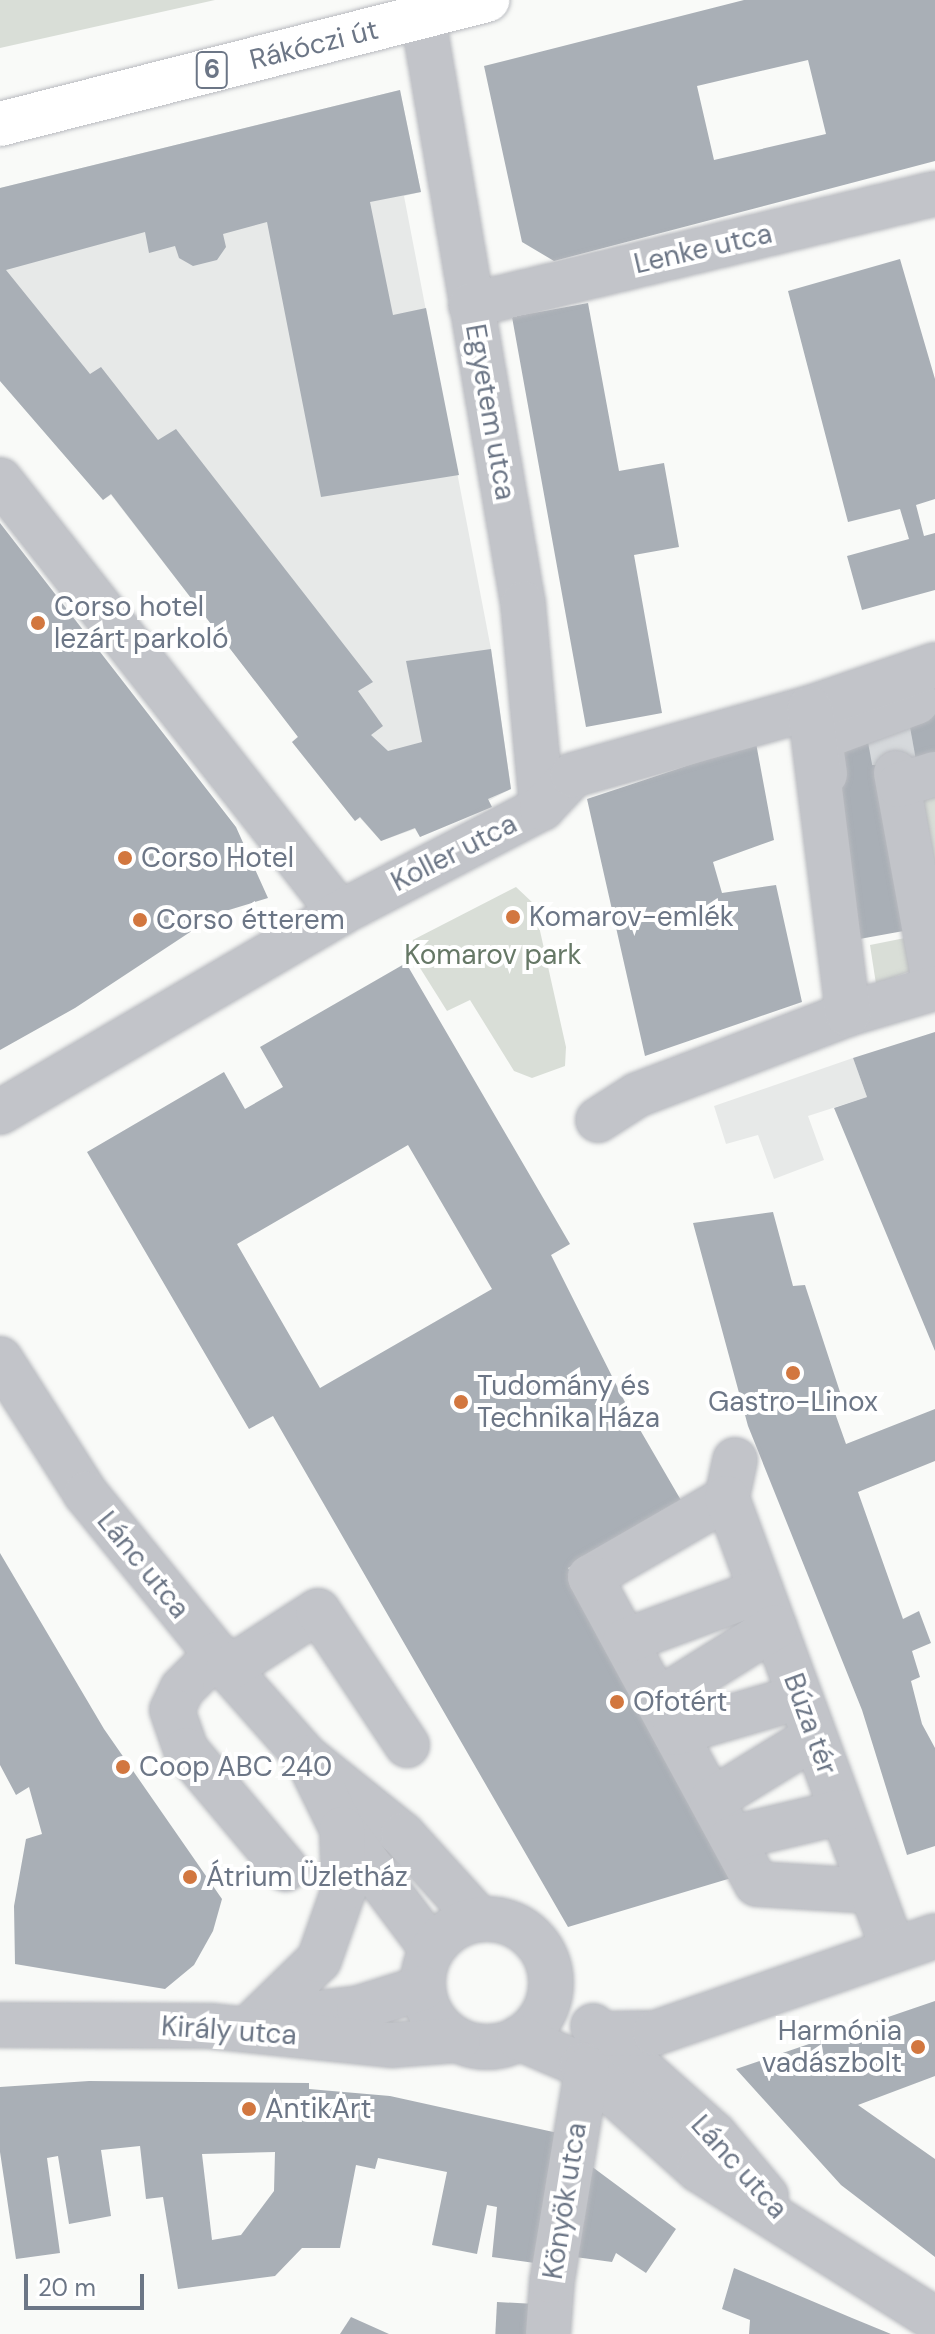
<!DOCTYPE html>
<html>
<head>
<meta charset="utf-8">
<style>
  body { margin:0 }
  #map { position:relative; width:935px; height:2334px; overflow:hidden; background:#f9faf8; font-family:"DM Sans",sans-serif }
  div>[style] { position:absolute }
  .built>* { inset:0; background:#e7e9e8 }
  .green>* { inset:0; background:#d9ded7 }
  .building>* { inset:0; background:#a9afb6; transform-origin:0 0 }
  .minor-tunnel>* { height:44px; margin-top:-22px; transform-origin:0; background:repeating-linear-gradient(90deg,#d6d9dc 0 44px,transparent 0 66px) }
  .roads { filter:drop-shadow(0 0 2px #b8babf) drop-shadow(0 0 2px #b8babf) }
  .minor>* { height:44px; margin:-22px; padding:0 22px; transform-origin:22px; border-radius:22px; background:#c2c4c9 }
  .minor>.ring { margin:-22px; padding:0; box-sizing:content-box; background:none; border:44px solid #c2c4c9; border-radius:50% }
  .major>* { height:44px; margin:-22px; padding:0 22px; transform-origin:22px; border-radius:22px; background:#fff }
  .dots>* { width:22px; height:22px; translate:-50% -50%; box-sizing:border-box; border:4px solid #fff; border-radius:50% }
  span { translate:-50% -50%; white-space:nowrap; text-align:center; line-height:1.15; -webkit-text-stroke:8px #fff; paint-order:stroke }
  .shield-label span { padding:2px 6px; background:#fff; border:2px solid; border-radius:6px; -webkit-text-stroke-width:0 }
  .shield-label { font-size:26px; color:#6c7686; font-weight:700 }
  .street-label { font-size:28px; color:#6c7686 }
  .poi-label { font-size:28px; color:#6c7686 }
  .left { translate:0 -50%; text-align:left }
  .right { translate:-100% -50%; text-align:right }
  .park-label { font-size:28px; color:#667866 }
  .scale { position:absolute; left:24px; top:2274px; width:120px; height:36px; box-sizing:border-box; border:4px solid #6c7686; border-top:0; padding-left:10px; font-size:24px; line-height:28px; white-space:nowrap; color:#6c7686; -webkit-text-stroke:6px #fff; paint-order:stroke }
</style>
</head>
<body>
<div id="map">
  <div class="built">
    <div style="clip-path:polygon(400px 90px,421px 192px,404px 196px,491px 649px,511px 789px,420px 837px,415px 829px,381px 841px,360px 818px,355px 821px,292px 742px,298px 736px,111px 495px,103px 500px,0 381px,0 188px)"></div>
    <div style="clip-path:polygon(853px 1058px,867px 1097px,808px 1116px,824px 1160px,774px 1179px,758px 1135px,726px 1144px,714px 1106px)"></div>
  </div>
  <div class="green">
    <div style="clip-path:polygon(0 0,215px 0,0 48px)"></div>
    <div style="clip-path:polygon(935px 783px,935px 920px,906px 792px)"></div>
    <div style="clip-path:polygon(516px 887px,534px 904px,566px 1047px,565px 1066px,532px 1078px,514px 1071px,470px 1000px,447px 1011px,405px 944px)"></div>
    <div style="clip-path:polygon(915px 936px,921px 967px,876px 984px,870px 945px)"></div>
  </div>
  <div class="building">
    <div style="clip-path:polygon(evenodd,744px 0,935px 0,935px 161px,554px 261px,522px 242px,484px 66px,744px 0,808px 60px,826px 134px,714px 160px,697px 86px,808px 60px)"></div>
    <div style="clip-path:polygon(400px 90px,421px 192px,370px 202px,393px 315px,426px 308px,459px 475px,321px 497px,267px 222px,223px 234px,226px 247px,217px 260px,193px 266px,179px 258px,175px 246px,149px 253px,145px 232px,6px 270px,90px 374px,101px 367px,158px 440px,176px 429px,373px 682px,358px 691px,383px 726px,371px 735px,388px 751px,422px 742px,406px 661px,491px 649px,511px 789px,488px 799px,492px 807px,420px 837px,415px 828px,381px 841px,360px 817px,355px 821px,292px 742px,298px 737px,111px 494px,103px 500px,0 381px,0 188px)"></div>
    <div style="clip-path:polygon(900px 259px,935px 379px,935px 499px,916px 505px,924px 536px,935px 533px,935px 590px,862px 610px,847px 556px,909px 539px,900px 509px,848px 522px,788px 291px)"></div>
    <div style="clip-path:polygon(588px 303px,619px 471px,664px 463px,679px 547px,634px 555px,662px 713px,586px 727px,512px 317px)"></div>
    <div style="clip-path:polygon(0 523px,236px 827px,268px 898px,219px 913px,75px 1008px,0 1050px)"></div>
    <div style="clip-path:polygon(935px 700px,935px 760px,882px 778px,909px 930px,854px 940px,826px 740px)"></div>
    <div style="clip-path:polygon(756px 743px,774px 840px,713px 862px,722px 893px,776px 885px,802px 1002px,645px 1056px,587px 799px)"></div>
    <div style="clip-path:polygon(evenodd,406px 963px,570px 1244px,551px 1255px,632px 1416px,682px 1502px,568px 1568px,738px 1876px,568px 1927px,273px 1416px,249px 1429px,87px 1152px,224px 1072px,245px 1109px,283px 1087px,260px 1047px,406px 963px,408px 1145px,492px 1289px,320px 1388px,237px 1244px,408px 1145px)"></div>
    <div style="clip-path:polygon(935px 1032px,935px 1351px,834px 1108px,867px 1097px,853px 1058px)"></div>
    <div style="clip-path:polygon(773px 1212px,793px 1286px,805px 1285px,841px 1395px,830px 1399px,846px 1444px,935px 1409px,935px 1461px,858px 1492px,903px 1619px,919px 1611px,931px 1643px,912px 1651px,920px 1677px,911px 1681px,922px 1724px,935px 1748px,935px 1846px,907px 1855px,862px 1710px,748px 1426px,693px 1223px)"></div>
    <div style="clip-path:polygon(0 1553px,104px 1729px,222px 1899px,213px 1931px,194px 1965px,165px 1989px,15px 1964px,14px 1906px,26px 1839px,42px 1834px,29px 1787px,16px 1795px,0 1765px)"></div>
    <div style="clip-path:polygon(935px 2001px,935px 2076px,858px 2105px,935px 2159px,935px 2257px,841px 2185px,736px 2069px)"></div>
    <div style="clip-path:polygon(evenodd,89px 2081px,309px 2083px,309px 2089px,390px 2096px,567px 2135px,549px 2265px,492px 2257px,497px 2207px,487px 2205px,477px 2254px,432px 2245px,447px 2172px,378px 2158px,375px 2169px,356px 2165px,340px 2248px,302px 2248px,275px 2276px,178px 2289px,163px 2197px,146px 2199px,140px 2146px,101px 2150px,111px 2216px,69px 2224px,58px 2156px,47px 2158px,60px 2253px,16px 2259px,0 2152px,0 2087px,89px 2081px,275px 2152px,274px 2191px,241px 2235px,212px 2240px,202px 2154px,275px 2152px)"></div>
    <div style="clip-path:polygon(587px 2163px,676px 2229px,646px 2273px,616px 2253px,612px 2262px,568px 2256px)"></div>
    <div style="clip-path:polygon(734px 2268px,852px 2318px,891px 2334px,749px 2334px,750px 2320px,722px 2309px)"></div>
    <div style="left:497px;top:2302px;width:39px;height:32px;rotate:3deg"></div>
    <div style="clip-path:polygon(351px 2317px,389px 2334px,340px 2334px)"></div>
  </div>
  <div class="minor-tunnel">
    <div style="left:886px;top:718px;width:56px;rotate:79.7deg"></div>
  </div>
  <div class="roads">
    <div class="minor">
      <div style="left:420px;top:0;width:613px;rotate:80.32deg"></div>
      <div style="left:523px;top:604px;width:205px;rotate:84.7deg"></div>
      <div style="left:471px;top:305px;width:477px;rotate:-13.5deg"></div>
      <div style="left:0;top:480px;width:551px;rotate:51.86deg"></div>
      <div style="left:896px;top:773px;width:207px;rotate:79.7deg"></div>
      <div style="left:825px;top:774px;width:36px;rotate:-98deg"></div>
      <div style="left:820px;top:738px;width:103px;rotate:-20.4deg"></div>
      <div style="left:899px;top:785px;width:38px;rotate:-17deg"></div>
      <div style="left:848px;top:1014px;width:91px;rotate:-16.6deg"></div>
      <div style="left:0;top:1112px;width:394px;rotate:-30.3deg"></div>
      <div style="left:340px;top:913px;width:228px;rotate:-27.5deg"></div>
      <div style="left:542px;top:808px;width:45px;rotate:-46.8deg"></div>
      <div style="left:573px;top:775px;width:246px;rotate:-15.8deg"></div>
      <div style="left:810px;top:708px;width:132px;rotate:-19deg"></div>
      <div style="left:598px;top:1120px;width:46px;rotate:-32.7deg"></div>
      <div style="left:637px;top:1095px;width:226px;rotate:-21deg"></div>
      <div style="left:848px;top:1014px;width:308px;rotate:-97.1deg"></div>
      <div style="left:0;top:1359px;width:160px;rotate:57.5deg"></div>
      <div style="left:86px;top:1494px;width:225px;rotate:50.9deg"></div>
      <div style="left:228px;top:1669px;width:118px;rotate:48.4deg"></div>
      <div style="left:306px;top:1757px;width:124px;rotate:38.8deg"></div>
      <div style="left:403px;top:1835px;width:113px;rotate:47.9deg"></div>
      <div style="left:735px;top:1460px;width:39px;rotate:102deg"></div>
      <div style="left:727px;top:1498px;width:158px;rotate:150deg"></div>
      <div style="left:590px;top:1577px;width:349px;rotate:61.5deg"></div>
      <div style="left:757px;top:1884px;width:114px;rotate:3.5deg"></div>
      <div style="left:727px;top:1498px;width:481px;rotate:69.8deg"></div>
      <div style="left:625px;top:1641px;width:145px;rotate:-20.2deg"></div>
      <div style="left:217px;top:1654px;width:49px;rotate:135deg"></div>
      <div style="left:182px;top:1689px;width:23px;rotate:115deg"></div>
      <div style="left:172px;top:1710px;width:42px;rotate:70.7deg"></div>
      <div style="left:186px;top:1750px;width:155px;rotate:50deg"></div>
      <div style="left:228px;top:1669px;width:107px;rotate:-32.8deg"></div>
      <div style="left:318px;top:1611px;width:161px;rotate:56.4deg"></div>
      <div style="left:657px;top:1701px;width:139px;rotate:-32.1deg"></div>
      <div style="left:675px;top:1733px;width:130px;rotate:-16.1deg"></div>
      <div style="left:314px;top:1772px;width:64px;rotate:63.8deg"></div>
      <div style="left:342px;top:1829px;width:150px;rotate:53.1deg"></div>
      <div style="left:712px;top:1800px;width:120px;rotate:-31.7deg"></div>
      <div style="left:732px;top:1838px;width:113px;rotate:-13.3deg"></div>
      <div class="ring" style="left:423px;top:1919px;width:84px;height:84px"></div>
      <div style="left:284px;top:2017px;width:76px;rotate:-6.8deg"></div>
      <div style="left:359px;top:2008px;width:66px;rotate:-17.6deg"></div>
      <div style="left:257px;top:2020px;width:86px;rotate:-44.1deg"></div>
      <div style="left:319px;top:1960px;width:75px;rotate:-70.6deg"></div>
      <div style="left:344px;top:1889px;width:60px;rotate:-91.9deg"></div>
      <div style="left:0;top:2025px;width:210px;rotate:0.3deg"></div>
      <div style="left:210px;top:2026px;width:183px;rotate:6deg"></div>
      <div style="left:392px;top:2045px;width:66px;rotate:-4.3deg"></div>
      <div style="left:593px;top:2026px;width:162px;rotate:41.8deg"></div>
      <div style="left:714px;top:2134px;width:81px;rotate:50deg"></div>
      <div style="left:601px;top:2034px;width:54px;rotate:-1.1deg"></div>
      <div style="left:655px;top:2033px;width:296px;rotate:-19.1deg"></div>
      <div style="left:519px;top:2038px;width:69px;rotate:23.2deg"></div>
      <div style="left:582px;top:2065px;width:157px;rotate:41.9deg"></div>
      <div style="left:699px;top:2170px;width:279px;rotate:32.3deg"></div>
      <div style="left:548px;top:2334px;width:53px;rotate:-85.7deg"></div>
      <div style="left:552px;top:2281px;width:215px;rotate:-80.6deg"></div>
    </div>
    <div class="major">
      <div style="left:0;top:124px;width:503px;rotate:-14.29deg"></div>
    </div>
  </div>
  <div class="dots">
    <div style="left:38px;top:623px;background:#d2773f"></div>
    <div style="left:125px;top:858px;background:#d2773f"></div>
    <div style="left:513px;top:917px;background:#d2773f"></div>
    <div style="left:140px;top:920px;background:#d2773f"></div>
    <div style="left:793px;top:1373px;background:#d2773f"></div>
    <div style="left:461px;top:1402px;background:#d2773f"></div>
    <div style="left:617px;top:1702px;background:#d2773f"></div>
    <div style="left:123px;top:1767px;background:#d2773f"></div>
    <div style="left:190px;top:1877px;background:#d2773f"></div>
    <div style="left:918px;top:2047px;background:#d2773f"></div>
    <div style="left:249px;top:2109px;background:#d2773f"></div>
  </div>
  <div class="shield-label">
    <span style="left:212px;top:70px">6</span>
  </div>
  <div class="street-label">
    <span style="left:314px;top:45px;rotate:-14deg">Rákóczi út</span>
    <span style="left:703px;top:249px;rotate:-13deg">Lenke utca</span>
    <span style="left:490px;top:412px;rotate:80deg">Egyetem utca</span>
    <span style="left:454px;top:853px;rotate:-27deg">Koller utca</span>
    <span style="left:143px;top:1565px;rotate:51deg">Lánc utca</span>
    <span style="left:810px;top:1724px;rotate:70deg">Búza tér</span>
    <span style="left:229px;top:2031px;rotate:4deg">Király utca</span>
    <span style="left:739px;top:2167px;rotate:48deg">Lánc utca</span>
    <span style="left:565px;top:2201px;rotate:-81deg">Könyök utca</span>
  </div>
  <div class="poi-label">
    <span class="left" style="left:54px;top:623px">Corso hotel<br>lezárt parkoló</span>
    <span class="left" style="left:141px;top:858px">Corso Hotel</span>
    <span class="left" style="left:529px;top:917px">Komarov-emlék</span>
    <span class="left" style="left:156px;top:920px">Corso étterem</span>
    <span class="left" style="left:477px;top:1402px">Tudomány és<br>Technika Háza</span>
    <span style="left:793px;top:1402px">Gastro-Linox</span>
    <span class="left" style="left:633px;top:1702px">Ofotért</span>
    <span class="left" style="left:139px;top:1767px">Coop ABC 240</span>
    <span class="left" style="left:206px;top:1877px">Átrium Üzletház</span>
    <span class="right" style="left:902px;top:2047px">Harmónia<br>vadászbolt</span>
    <span class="left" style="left:265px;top:2109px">AntikArt</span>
  </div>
  <div class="park-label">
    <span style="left:493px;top:955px">Komarov park</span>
  </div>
  <div class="scale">20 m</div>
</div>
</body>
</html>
